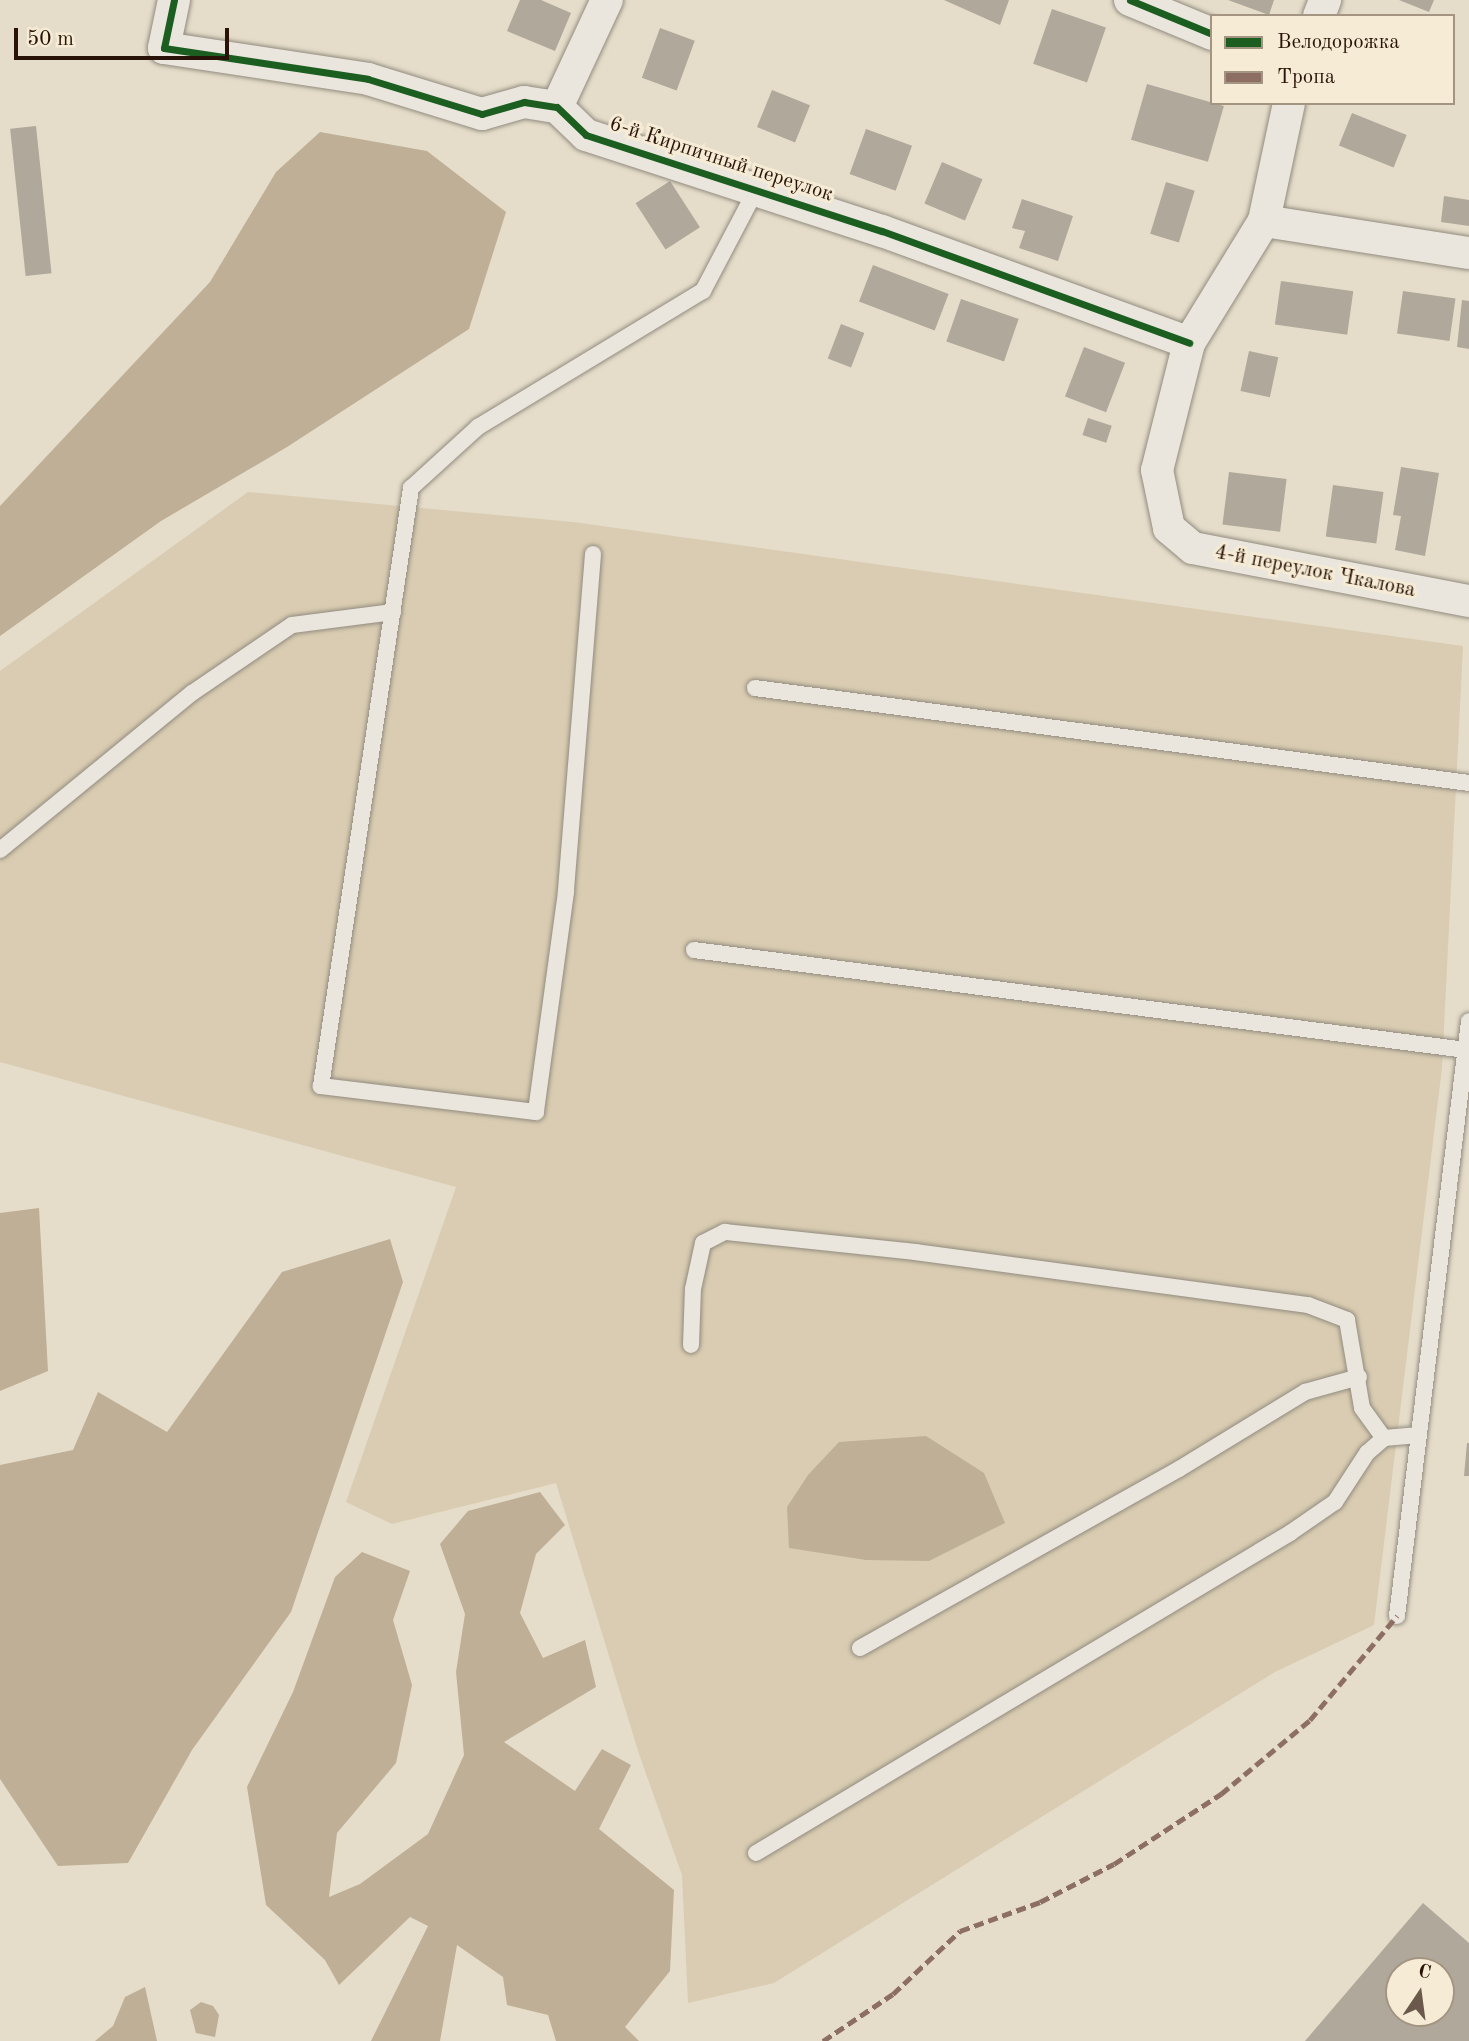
<!DOCTYPE html>
<html>
<head>
<meta charset="utf-8">
<style>
  body { margin:0 }
  #map { position:relative; width:1469px; height:2041px; overflow:hidden; background:#e5ddca; font-family:"Old Standard TT",serif }
  div>[style] { position:absolute }
  .green>* { inset:0; background:#d9ccb2 }
  .water>* { inset:0; background:#beaf96 }
  .building>* { inset:0; background:#afa89b; transform-origin:0 0 }
  .roads { filter:drop-shadow(0 0 2px #928b7f) drop-shadow(0 0 2px #928b7f) }
  .service>* { height:16px; margin:-8px; padding:0 8px; transform-origin:8px; border-radius:8px; background:#eae6dd }
  .minor>* { height:32px; margin:-16px; padding:0 16px; transform-origin:16px; border-radius:16px; background:#eae6dd }
  .quiet>* { height:5px; margin-top:-2.5px; transform-origin:0; background:repeating-linear-gradient(90deg,#8d6e63 0 10px,transparent 0 15px) }
  .cycleway>* { height:7px; margin:-3.5px; padding:0 3.5px; transform-origin:3.5px; border-radius:3.5px; background:#1b5e20 }
  span { translate:-50% -50%; white-space:nowrap; text-align:center; line-height:1.15; -webkit-text-stroke:6px #f6ecd5; paint-order:stroke }
  .street-label { font-size:21px; color:#291308 }
  .legend { position:absolute; left:1210px; top:14px; width:245px; height:91px; box-sizing:border-box; background:#f6ecd5; border:2px solid #a49583; margin:0; padding:9px 12px; list-style:none; font-size:21px; color:#291308 }
  .legend li { display:flex; align-items:center; gap:14px; height:35px }
  .legend b { width:35px; border:2px solid #a49583 }
  .north { position:absolute; left:1385px; top:1957px; width:70px; height:70px; box-sizing:border-box; background:#f6ecd5; border:2px solid #a49583; border-radius:50%; rotate:13deg; font-size:19px; font-weight:700; line-height:28px; text-align:center; color:#291308 }
  .north::after { content:''; display:block; margin:auto; width:24px; height:32px; background:#6b5a4c; clip-path:polygon(50% 0,100% 100%,50% 72%,0 100%) }
  .scale { position:absolute; left:14px; top:28px; width:215px; height:32px; box-sizing:border-box; border:4px solid #291308; border-top:0; padding-left:9px; font-size:21px; line-height:24px; white-space:nowrap; color:#291308; -webkit-text-stroke:5px #f6ecd5; paint-order:stroke }
</style>
</head>
<body>
<div id="map">
  <div class="green">
    <div style="clip-path:polygon(248px 492px,573px 522px,1463px 646px,1442px 1068px,1374px 1625px,1275px 1672px,774px 1983px,688px 2003px,682px 1875px,639px 1754px,556px 1483px,392px 1524px,346px 1502px,456px 1187px,0 1062px,0 671px)"></div>
  </div>
  <div class="water">
    <div style="clip-path:polygon(320px 132px,427px 151px,506px 212px,469px 329px,287px 447px,161px 521px,0 636px,0 506px,210px 282px,276px 172px)"></div>
    <div style="clip-path:polygon(39px 1208px,48px 1371px,0 1391px,0 1213px)"></div>
    <div style="clip-path:polygon(390px 1239px,403px 1282px,291px 1612px,192px 1750px,128px 1863px,58px 1866px,0 1779px,0 1465px,73px 1450px,98px 1392px,167px 1432px,282px 1272px)"></div>
    <div style="clip-path:polygon(926px 1436px,984px 1473px,1005px 1523px,929px 1561px,866px 1560px,789px 1548px,787px 1507px,808px 1475px,839px 1442px)"></div>
    <div style="clip-path:polygon(540px 1492px,565px 1525px,536px 1554px,520px 1613px,543px 1658px,585px 1640px,596px 1687px,504px 1742px,575px 1791px,602px 1749px,631px 1765px,599px 1829px,674px 1890px,670px 1971px,625px 2027px,639px 2041px,556px 2041px,548px 2015px,507px 2005px,503px 1977px,457px 1945px,440px 2041px,371px 2041px,428px 1926px,410px 1917px,339px 1985px,325px 1960px,266px 1905px,247px 1787px,293px 1692px,335px 1577px,362px 1552px,410px 1571px,393px 1620px,412px 1685px,396px 1763px,337px 1833px,329px 1897px,360px 1884px,428px 1834px,464px 1755px,456px 1672px,465px 1614px,440px 1544px,468px 1511px)"></div>
    <div style="clip-path:polygon(145px 1987px,157px 2041px,95px 2041px,113px 2026px,125px 1997px)"></div>
    <div style="clip-path:polygon(201px 2002px,213px 2006px,219px 2015px,215px 2037px,196px 2033px,190px 2010px)"></div>
  </div>
  <div class="building">
    <div style="clip-path:polygon(520px 0,541px 0,571px 13px,555px 51px,507px 31px)"></div>
    <div style="clip-path:polygon(944px 0,1009px 0,1000px 25px)"></div>
    <div style="clip-path:polygon(1228px 0,1274px 0,1269px 15px)"></div>
    <div style="clip-path:polygon(1399px 0,1434px 0,1429px 12px)"></div>
    <div style="left:1052px;top:9px;width:57px;height:58px;rotate:19deg"></div>
    <div style="left:660px;top:28px;width:37px;height:53px;rotate:20deg"></div>
    <div style="left:1147px;top:84px;width:80px;height:58px;rotate:16deg"></div>
    <div style="left:772px;top:90px;width:41px;height:40px;rotate:22deg"></div>
    <div style="left:1352px;top:113px;width:59px;height:35px;rotate:22deg"></div>
    <div style="left:36px;top:126px;width:148px;height:26px;rotate:84deg"></div>
    <div style="left:866px;top:129px;width:49px;height:48px;rotate:20deg"></div>
    <div style="left:942px;top:162px;width:44px;height:45px;rotate:23deg"></div>
    <div style="left:670px;top:181px;width:55px;height:41px;rotate:57deg"></div>
    <div style="left:1166px;top:182px;width:30px;height:54px;rotate:17deg"></div>
    <div style="clip-path:polygon(1444px 196px,1469px 200px,1469px 226px,1441px 222px)"></div>
    <div style="clip-path:polygon(1022px 199px,1073px 216px,1058px 261px,1019px 248px,1025px 231px,1012px 228px)"></div>
    <div style="left:873px;top:265px;width:81px;height:39px;rotate:21deg"></div>
    <div style="left:1281px;top:281px;width:73px;height:44px;rotate:8deg"></div>
    <div style="left:1403px;top:291px;width:53px;height:43px;rotate:8deg"></div>
    <div style="left:961px;top:299px;width:61px;height:45px;rotate:19deg"></div>
    <div style="clip-path:polygon(1462px 300px,1469px 301px,1469px 349px,1457px 347px)"></div>
    <div style="left:841px;top:324px;width:25px;height:37px;rotate:21deg"></div>
    <div style="left:1084px;top:347px;width:44px;height:53px;rotate:21deg"></div>
    <div style="left:1249px;top:351px;width:30px;height:41px;rotate:12deg"></div>
    <div style="left:1088px;top:418px;width:25px;height:18px;rotate:18deg"></div>
    <div style="clip-path:polygon(1401px 467px,1439px 473px,1425px 556px,1395px 550px,1401px 516px,1393px 515px)"></div>
    <div style="left:1229px;top:472px;width:58px;height:53px;rotate:7deg"></div>
    <div style="left:1333px;top:485px;width:51px;height:52px;rotate:8deg"></div>
    <div style="clip-path:polygon(1467px 1443px,1469px 1443px,1469px 1476px,1464px 1476px)"></div>
    <div style="clip-path:polygon(evenodd,1423px 1903px,1469px 1943px,1469px 2041px,1305px 2041px,1423px 1903px,1399px 1971px,1441px 1971px,1441px 2013px,1399px 2013px,1399px 1971px)"></div>
  </div>
  <div class="roads">
    <div class="service">
      <div style="left:593px;top:554px;width:339px;rotate:94.6deg"></div>
      <div style="left:566px;top:892px;width:222px;rotate:97.8deg"></div>
      <div style="left:536px;top:1112px;width:217px;rotate:-173.1deg"></div>
      <div style="left:321px;top:1086px;width:605px;rotate:-81.44deg"></div>
      <div style="left:411px;top:488px;width:91px;rotate:-42.3deg"></div>
      <div style="left:478px;top:427px;width:263px;rotate:-31.2deg"></div>
      <div style="left:703px;top:291px;width:114px;rotate:-62.3deg"></div>
      <div style="left:755px;top:688px;width:720px;rotate:7.58deg"></div>
      <div style="left:0;top:850px;width:248px;rotate:-39.3deg"></div>
      <div style="left:192px;top:693px;width:121px;rotate:-34.2deg"></div>
      <div style="left:292px;top:625px;width:102px;rotate:-7.3deg"></div>
      <div style="left:694px;top:950px;width:778px;rotate:7.38deg"></div>
      <div style="left:691px;top:1345px;width:56px;rotate:-88deg"></div>
      <div style="left:693px;top:1289px;width:47px;rotate:-77.7deg"></div>
      <div style="left:703px;top:1243px;width:25px;rotate:-27deg"></div>
      <div style="left:725px;top:1232px;width:191px;rotate:6deg"></div>
      <div style="left:915px;top:1252px;width:397px;rotate:7.7deg"></div>
      <div style="left:1308px;top:1305px;width:42px;rotate:21deg"></div>
      <div style="left:1347px;top:1320px;width:89px;rotate:80.3deg"></div>
      <div style="left:1362px;top:1408px;width:37px;rotate:54deg"></div>
      <div style="left:1384px;top:1438px;width:35px;rotate:-5deg"></div>
      <div style="left:1397px;top:1616px;width:599px;rotate:-83.1deg"></div>
      <div style="left:860px;top:1648px;width:366px;rotate:-29.3deg"></div>
      <div style="left:1179px;top:1469px;width:148px;rotate:-31.4deg"></div>
      <div style="left:1305px;top:1392px;width:56px;rotate:-15.5deg"></div>
      <div style="left:756px;top:1853px;width:623px;rotate:-30.93deg"></div>
      <div style="left:1290px;top:1533px;width:55px;rotate:-34.6deg"></div>
      <div style="left:1335px;top:1502px;width:59px;rotate:-56.9deg"></div>
      <div style="left:1367px;top:1453px;width:23px;rotate:-41deg"></div>
    </div>
    <div class="minor">
      <div style="left:174px;top:0;width:49px;rotate:101.8deg"></div>
      <div style="left:164px;top:48px;width:206px;rotate:8.6deg"></div>
      <div style="left:368px;top:79px;width:119px;rotate:17.1deg"></div>
      <div style="left:482px;top:114px;width:44px;rotate:-15.9deg"></div>
      <div style="left:524px;top:102px;width:33px;rotate:9deg"></div>
      <div style="left:557px;top:107px;width:40px;rotate:44deg"></div>
      <div style="left:586px;top:135px;width:311px;rotate:18deg"></div>
      <div style="left:882px;top:231px;width:327px;rotate:20deg"></div>
      <div style="left:1130px;top:0;width:89px;rotate:22.5deg"></div>
      <div style="left:1319px;top:16px;width:17px;rotate:-69deg"></div>
      <div style="left:1289px;top:103px;width:121px;rotate:102deg"></div>
      <div style="left:1264px;top:221px;width:143px;rotate:121.6deg"></div>
      <div style="left:1189px;top:343px;width:131px;rotate:104.1deg"></div>
      <div style="left:1157px;top:470px;width:59px;rotate:78.3deg"></div>
      <div style="left:1169px;top:528px;width:31px;rotate:40deg"></div>
      <div style="left:1193px;top:548px;width:281px;rotate:10.9deg"></div>
      <div style="left:557px;top:107px;width:118px;rotate:-65deg"></div>
      <div style="left:1264px;top:221px;width:207px;rotate:8.9deg"></div>
    </div>
  </div>
  <div class="quiet">
    <div style="left:823px;top:2041px;width:84px;rotate:-33.9deg"></div>
    <div style="left:893px;top:1994px;width:92px;rotate:-43.2deg"></div>
    <div style="left:960px;top:1931px;width:85px;rotate:-19.9deg"></div>
    <div style="left:1040px;top:1902px;width:83px;rotate:-27.2deg"></div>
    <div style="left:1114px;top:1864px;width:128px;rotate:-33.2deg"></div>
    <div style="left:1221px;top:1794px;width:116px;rotate:-39.7deg"></div>
    <div style="left:1310px;top:1720px;width:136px;rotate:-50.1deg"></div>
  </div>
  <div class="cycleway">
    <div style="left:174px;top:0;width:49px;rotate:101.8deg"></div>
    <div style="left:164px;top:48px;width:206px;rotate:8.6deg"></div>
    <div style="left:368px;top:79px;width:119px;rotate:17.1deg"></div>
    <div style="left:482px;top:114px;width:44px;rotate:-15.9deg"></div>
    <div style="left:524px;top:102px;width:33px;rotate:9deg"></div>
    <div style="left:557px;top:107px;width:40px;rotate:44deg"></div>
    <div style="left:586px;top:135px;width:311px;rotate:18deg"></div>
    <div style="left:882px;top:231px;width:327px;rotate:20deg"></div>
    <div style="left:1130px;top:0;width:89px;rotate:22.5deg"></div>
  </div>
  <div class="street-label">
    <span style="left:721px;top:160px;rotate:18deg">6-й Кирпичный переулок</span>
    <span style="left:1315px;top:572px;rotate:11deg">4-й переулок Чкалова</span>
  </div>
  <ul class="legend">
  <li><b style="height:9px;background:#1b5e20"></b>Велодорожка</li>
  <li><b style="height:9px;background:#8d6e63"></b>Тропа</li>
  </ul>
  <div class="north">С</div>
  <div class="scale">50 m</div>
</div>
</body>
</html>
